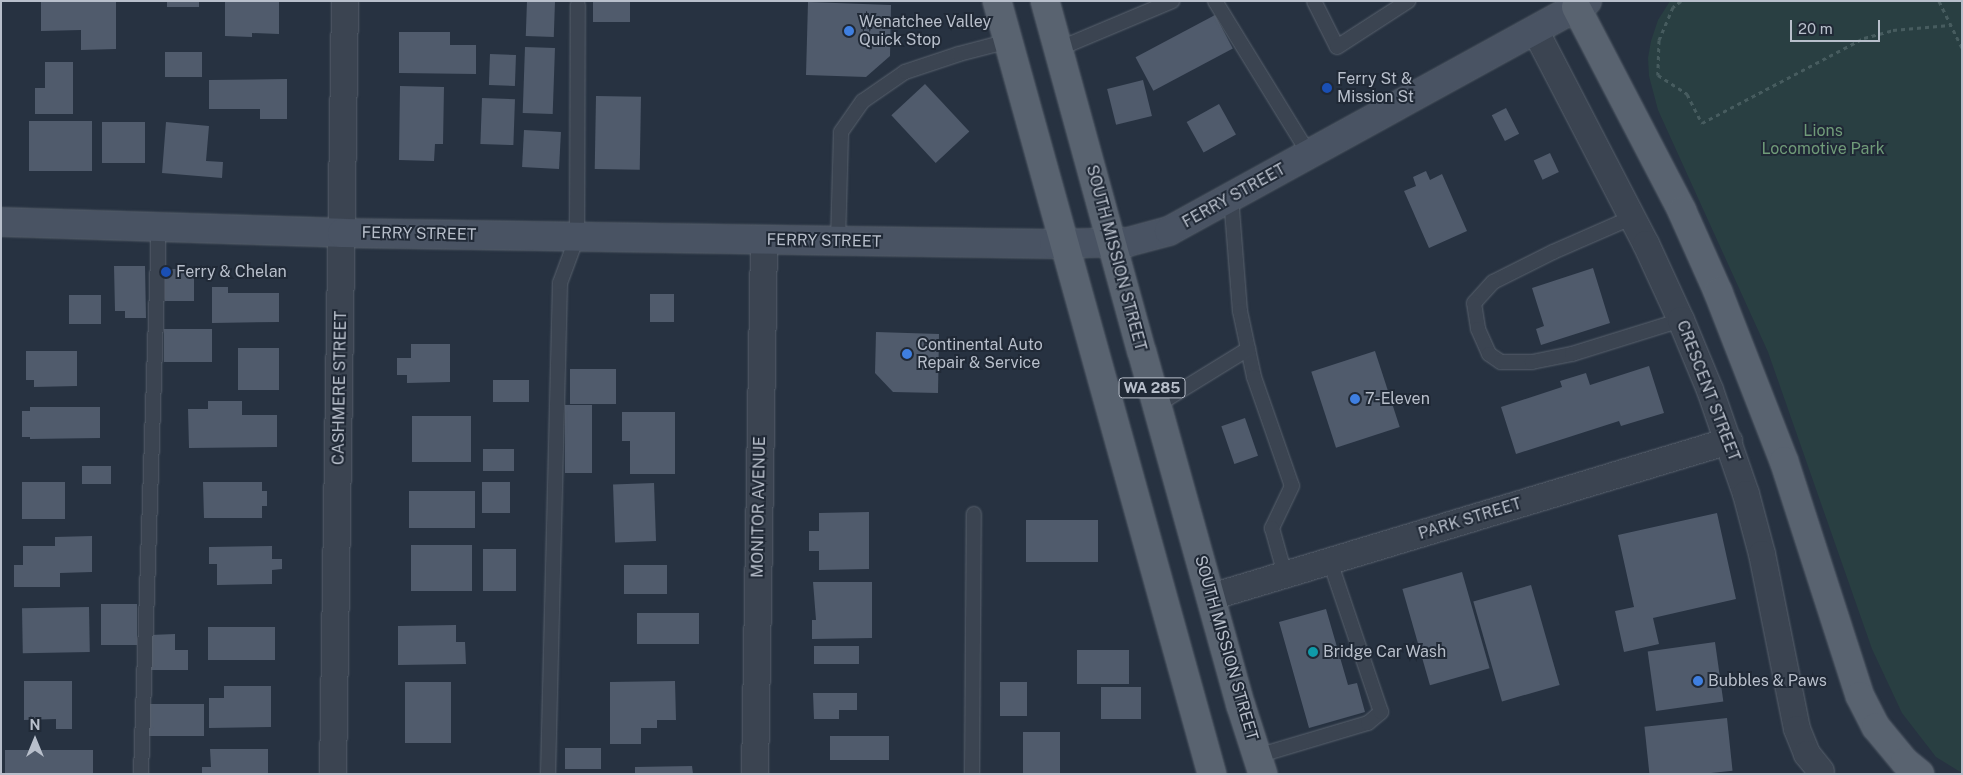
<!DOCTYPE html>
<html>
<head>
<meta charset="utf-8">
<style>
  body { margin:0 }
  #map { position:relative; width:1963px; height:775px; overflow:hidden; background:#273241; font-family:"Public Sans",sans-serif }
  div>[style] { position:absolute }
  .green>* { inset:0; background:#293f42 }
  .building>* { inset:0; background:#505b6c; transform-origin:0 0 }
  .path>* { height:3px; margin-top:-1.5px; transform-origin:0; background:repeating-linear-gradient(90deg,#475c5f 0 4px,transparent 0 8px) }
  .roads { filter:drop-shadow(0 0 1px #59626e) drop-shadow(0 0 1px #59626e) }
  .service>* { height:14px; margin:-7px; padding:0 7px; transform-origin:7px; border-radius:7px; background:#3b4451 }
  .minor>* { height:26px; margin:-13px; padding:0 13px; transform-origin:13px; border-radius:13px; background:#3b4451 }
  .secondary>* { height:28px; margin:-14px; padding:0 14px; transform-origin:14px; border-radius:14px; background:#495363 }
  .primary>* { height:28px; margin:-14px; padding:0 14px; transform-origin:14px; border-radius:14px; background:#596370 }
  .dots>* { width:14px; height:14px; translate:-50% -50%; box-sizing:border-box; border:2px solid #202936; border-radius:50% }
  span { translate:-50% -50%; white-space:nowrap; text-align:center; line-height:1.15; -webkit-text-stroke:4px #202936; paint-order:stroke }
  .shield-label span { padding:1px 4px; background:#202936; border:1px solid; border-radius:4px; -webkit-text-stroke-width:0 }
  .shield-label { font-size:15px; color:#b8bfcb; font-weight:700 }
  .poi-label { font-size:16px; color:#b8bfcb }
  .left { translate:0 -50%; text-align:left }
  .park-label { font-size:16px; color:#709b79 }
  .street-label { font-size:16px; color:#b8bfcb }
  .frame { position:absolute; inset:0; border:2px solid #b8bfcb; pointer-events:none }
  .north { position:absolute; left:10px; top:715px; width:50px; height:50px; -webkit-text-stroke:4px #202936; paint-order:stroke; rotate:0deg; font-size:14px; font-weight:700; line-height:20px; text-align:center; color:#b8bfcb }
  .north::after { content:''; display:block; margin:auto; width:18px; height:22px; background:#b8bfcb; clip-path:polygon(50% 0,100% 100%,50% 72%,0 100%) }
  .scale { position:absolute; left:1790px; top:20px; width:90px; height:22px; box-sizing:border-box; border:2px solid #b8bfcb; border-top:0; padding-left:6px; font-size:15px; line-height:18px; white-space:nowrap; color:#b8bfcb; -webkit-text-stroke:4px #202936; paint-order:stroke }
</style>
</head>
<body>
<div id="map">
  <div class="green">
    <div style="clip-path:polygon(1670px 1px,1962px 1px,1962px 773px,1936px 757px,1902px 713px,1872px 649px,1768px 352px,1658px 110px,1649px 76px,1648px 58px,1651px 41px,1658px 20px)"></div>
  </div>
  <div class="building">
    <div style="clip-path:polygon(41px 1px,116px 1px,116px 49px,81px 50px,81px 30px,41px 31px)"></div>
    <div style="left:167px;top:1px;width:32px;height:6px"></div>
    <div style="left:527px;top:1px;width:28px;height:35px;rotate:2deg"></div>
    <div style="left:593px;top:1px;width:37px;height:21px"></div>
    <div style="clip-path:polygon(225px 2px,279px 2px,279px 34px,252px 33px,252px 37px,225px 36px)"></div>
    <div style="clip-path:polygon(808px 2px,891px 5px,890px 56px,866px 77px,806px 75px)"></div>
    <div style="left:1215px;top:15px;width:38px;height:90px;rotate:62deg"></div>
    <div style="clip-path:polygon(399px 32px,450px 32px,450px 45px,476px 45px,476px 74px,399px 73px)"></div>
    <div style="left:525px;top:47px;width:30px;height:66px;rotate:2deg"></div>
    <div style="left:202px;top:52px;width:25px;height:37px;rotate:90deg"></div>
    <div style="left:490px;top:54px;width:26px;height:31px;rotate:2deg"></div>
    <div style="clip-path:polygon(45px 62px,73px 62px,73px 114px,35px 114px,35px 88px,45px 88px)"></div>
    <div style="clip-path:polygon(287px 79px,287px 119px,260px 119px,260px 109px,209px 109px,209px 80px)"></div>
    <div style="left:1143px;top:80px;width:37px;height:37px;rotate:76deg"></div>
    <div style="left:925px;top:84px;width:65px;height:46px;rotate:47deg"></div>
    <div style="clip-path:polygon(400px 86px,444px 87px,443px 144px,435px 144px,434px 161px,399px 160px)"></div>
    <div style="left:596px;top:96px;width:45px;height:73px;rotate:1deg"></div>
    <div style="left:482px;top:98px;width:33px;height:46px;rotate:2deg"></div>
    <div style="left:1219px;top:104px;width:35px;height:37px;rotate:61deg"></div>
    <div style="left:1506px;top:108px;width:29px;height:16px;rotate:63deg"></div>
    <div style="left:92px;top:121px;width:50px;height:63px;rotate:90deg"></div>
    <div style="left:102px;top:122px;width:43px;height:41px"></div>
    <div style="clip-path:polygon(166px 122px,209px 126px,206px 161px,223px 162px,222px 178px,162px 173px)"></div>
    <div style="left:524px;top:130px;width:37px;height:37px;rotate:3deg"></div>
    <div style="left:1550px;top:153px;width:21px;height:18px;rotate:65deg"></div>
    <div style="clip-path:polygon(1426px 171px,1430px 180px,1442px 174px,1467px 231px,1429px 248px,1404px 191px,1416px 186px,1413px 177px)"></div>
    <div style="clip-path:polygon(114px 266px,145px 266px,146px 318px,125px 318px,125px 311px,115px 311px)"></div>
    <div style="clip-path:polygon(1593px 268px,1610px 323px,1541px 345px,1536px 329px,1544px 326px,1532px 288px)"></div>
    <div style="left:165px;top:269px;width:29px;height:32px"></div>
    <div style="clip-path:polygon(212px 287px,228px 287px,228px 293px,279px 293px,279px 322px,212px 323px)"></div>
    <div style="left:650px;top:294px;width:24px;height:28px"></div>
    <div style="left:69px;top:295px;width:32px;height:29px"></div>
    <div style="left:164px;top:329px;width:48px;height:33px"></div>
    <div style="clip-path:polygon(876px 332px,939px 334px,938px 393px,893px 392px,875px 373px)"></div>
    <div style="clip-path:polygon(411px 344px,450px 344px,450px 382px,407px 383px,407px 375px,397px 375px,397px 358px,411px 358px)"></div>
    <div style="left:238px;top:348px;width:41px;height:42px"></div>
    <div style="clip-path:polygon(26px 351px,77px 351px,77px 386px,34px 387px,34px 380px,26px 380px)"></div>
    <div style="left:1375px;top:351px;width:80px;height:67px;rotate:72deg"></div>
    <div style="clip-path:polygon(1649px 366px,1664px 413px,1621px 426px,1619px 421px,1516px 454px,1501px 407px,1562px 387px,1560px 381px,1586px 373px,1590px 385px)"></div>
    <div style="left:570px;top:369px;width:46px;height:35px"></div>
    <div style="left:493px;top:380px;width:36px;height:22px"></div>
    <div style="clip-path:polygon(208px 401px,242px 401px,242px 415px,277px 415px,277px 447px,189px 448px,188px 409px,208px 409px)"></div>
    <div style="left:565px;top:405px;width:27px;height:68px"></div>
    <div style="clip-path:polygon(30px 407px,100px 407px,100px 438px,30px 439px,30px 437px,22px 437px,22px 411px,30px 411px)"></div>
    <div style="clip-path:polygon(622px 412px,675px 412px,675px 474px,630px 474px,630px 441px,622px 441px)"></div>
    <div style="left:471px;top:416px;width:46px;height:59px;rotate:90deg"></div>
    <div style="left:1245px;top:418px;width:40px;height:25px;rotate:71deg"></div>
    <div style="left:514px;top:449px;width:22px;height:31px;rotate:90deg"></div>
    <div style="left:82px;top:466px;width:29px;height:18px"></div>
    <div style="left:22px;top:482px;width:43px;height:37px"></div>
    <div style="clip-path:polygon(203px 482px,262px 482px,262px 491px,267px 491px,267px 506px,262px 506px,262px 518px,204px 518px)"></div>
    <div style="left:510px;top:482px;width:31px;height:28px;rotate:90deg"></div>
    <div style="left:654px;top:483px;width:58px;height:41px;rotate:88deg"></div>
    <div style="left:409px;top:491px;width:66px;height:37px"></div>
    <div style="clip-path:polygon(869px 512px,869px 569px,819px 570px,819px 551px,809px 551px,809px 531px,819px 531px,819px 513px)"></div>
    <div style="clip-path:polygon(1717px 513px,1736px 599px,1653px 618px,1659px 644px,1624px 652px,1615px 611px,1634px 607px,1618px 535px)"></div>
    <div style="left:1026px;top:520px;width:72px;height:42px"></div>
    <div style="clip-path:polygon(92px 536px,92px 572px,60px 573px,60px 587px,14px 587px,14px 565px,23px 565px,23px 546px,55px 546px,55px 537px)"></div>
    <div style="left:411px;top:545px;width:61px;height:46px"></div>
    <div style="clip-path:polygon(272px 546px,272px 559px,282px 559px,282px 569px,272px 570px,272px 584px,217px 585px,217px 564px,209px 564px,209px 547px)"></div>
    <div style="left:483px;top:549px;width:33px;height:42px"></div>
    <div style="left:624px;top:565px;width:43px;height:29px"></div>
    <div style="left:1462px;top:572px;width:100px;height:62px;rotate:74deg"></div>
    <div style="clip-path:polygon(813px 582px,872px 582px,872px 638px,812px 639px,812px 620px,816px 620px)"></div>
    <div style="left:1531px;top:585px;width:104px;height:60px;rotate:74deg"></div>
    <div style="left:137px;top:604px;width:41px;height:36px;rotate:90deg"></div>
    <div style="left:89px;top:607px;width:45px;height:67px;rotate:89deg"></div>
    <div style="clip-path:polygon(1326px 609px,1348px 685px,1357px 683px,1365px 712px,1309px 728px,1279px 622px)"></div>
    <div style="left:699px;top:613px;width:31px;height:62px;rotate:90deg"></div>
    <div style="clip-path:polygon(456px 625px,456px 642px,465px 642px,466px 664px,398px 665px,398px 626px)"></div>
    <div style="left:208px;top:627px;width:67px;height:33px"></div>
    <div style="clip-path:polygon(175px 634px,175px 650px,188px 650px,188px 670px,150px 670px,150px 635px)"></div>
    <div style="left:1715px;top:642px;width:60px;height:68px;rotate:82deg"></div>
    <div style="left:814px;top:646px;width:45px;height:18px"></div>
    <div style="left:1129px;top:650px;width:34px;height:52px;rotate:90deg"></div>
    <div style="clip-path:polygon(24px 681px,72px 681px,72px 729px,56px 729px,56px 719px,24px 720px)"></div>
    <div style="clip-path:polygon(675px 681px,676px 720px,657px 720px,657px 728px,641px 728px,641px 744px,610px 744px,610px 682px)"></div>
    <div style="left:451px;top:682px;width:61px;height:46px;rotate:90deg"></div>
    <div style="left:1000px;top:682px;width:27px;height:34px"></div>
    <div style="clip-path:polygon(224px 686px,271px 686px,271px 727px,209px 728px,209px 698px,224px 698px)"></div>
    <div style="left:1141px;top:687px;width:32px;height:40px;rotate:90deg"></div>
    <div style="clip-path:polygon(813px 693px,857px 693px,857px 710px,839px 710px,839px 719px,814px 719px)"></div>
    <div style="left:204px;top:704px;width:32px;height:58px;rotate:90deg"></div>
    <div style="left:1727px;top:718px;width:53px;height:83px;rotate:84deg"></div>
    <div style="left:1023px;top:732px;width:37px;height:42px"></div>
    <div style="left:830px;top:736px;width:59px;height:24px"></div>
    <div style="left:565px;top:748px;width:36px;height:21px"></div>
    <div style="clip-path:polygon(210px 749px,268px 749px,268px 774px,202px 774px,202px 767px,211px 767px)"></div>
    <div style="left:5px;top:750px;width:88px;height:24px"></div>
    <div style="clip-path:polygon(692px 766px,693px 774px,635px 774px,635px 767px)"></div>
  </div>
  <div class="path">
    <div style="left:1681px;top:1px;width:10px;rotate:143deg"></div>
    <div style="left:1673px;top:7px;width:36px;rotate:113deg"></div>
    <div style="left:1659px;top:40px;width:35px;rotate:92deg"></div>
    <div style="left:1658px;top:75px;width:35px;rotate:33deg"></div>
    <div style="left:1687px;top:94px;width:33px;rotate:63deg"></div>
    <div style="left:1702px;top:123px;width:183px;rotate:-27.7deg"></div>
    <div style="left:1864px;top:38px;width:30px;rotate:-15deg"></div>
    <div style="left:1893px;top:30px;width:57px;rotate:-5deg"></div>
    <div style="left:1939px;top:1px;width:52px;rotate:63.9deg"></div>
  </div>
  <div class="roads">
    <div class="service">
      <div style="left:1215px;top:1px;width:180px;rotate:58.4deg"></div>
      <div style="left:1314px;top:1px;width:51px;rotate:63.4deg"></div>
      <div style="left:1337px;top:47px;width:85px;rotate:-32.9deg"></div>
      <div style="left:1058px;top:49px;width:124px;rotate:-22.8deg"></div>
      <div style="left:1231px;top:197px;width:114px;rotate:85.5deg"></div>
      <div style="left:1240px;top:311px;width:67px;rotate:78deg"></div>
      <div style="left:1254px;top:377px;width:115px;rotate:70.8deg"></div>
      <div style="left:1292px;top:486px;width:47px;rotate:115.5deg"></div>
      <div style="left:1272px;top:528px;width:49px;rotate:74.5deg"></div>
      <div style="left:1633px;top:217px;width:87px;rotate:156.4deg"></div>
      <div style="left:1553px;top:252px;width:67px;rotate:153.4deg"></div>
      <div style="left:1493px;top:282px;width:28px;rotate:132deg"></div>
      <div style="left:1474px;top:303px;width:26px;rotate:81deg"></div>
      <div style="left:1478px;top:329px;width:27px;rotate:66deg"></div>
      <div style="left:1489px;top:354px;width:14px;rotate:34deg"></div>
      <div style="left:1501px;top:362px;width:31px"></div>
      <div style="left:1532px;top:362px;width:41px;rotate:-11.3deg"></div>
      <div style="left:1572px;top:354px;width:114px;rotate:-17.3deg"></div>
      <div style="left:838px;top:241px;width:109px;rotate:-88.4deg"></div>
      <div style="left:841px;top:132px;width:38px;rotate:-55deg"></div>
      <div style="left:863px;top:101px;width:51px;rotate:-34.6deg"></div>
      <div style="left:905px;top:72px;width:57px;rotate:-18.4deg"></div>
      <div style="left:959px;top:54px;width:52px;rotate:-14.6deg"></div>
      <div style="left:1157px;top:405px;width:107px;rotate:-31.6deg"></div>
      <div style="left:1257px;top:756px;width:116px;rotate:-16.6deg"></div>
      <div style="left:1368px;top:723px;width:17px;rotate:-40deg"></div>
      <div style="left:1381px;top:712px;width:159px;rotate:-108.7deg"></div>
      <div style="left:141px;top:774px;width:547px;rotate:-88.12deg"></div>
      <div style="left:548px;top:774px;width:491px;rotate:-88.6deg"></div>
      <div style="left:560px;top:283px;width:49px;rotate:-69.7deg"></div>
      <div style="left:577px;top:237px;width:232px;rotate:-89.8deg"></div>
      <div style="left:972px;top:774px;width:260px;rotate:-89.6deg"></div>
    </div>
    <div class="minor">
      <div style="left:1535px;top:30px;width:241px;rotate:62.6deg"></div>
      <div style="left:1646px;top:244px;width:84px;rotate:65.3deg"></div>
      <div style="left:1681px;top:320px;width:76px;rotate:67.5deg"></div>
      <div style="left:1710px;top:390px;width:110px;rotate:70.9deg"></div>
      <div style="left:1746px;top:494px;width:62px;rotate:75.1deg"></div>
      <div style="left:1762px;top:554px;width:178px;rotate:78.7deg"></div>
      <div style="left:1797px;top:729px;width:27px;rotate:68deg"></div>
      <div style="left:1807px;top:754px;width:22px;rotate:51deg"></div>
      <div style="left:1211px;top:597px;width:541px;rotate:-16.76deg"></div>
      <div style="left:333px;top:774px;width:773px;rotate:-89.11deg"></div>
      <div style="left:755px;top:774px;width:534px;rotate:-89.03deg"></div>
    </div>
    <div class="secondary">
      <div style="left:1px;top:222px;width:341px;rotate:1.8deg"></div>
      <div style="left:342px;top:233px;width:712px;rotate:0.89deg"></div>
      <div style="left:1054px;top:244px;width:74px;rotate:-1.5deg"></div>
      <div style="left:1128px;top:242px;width:42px;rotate:-15deg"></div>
      <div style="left:1169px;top:231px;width:477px;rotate:-28.8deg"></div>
    </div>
    <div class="primary">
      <div style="left:997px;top:1px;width:802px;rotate:74.46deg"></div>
      <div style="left:1045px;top:1px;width:364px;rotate:74.6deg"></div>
      <div style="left:1142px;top:352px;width:368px;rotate:74.4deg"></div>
      <div style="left:1241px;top:706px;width:71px;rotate:72.1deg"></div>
      <div style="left:1576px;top:7px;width:230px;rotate:62.5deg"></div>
      <div style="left:1682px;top:211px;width:89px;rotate:66deg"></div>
      <div style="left:1718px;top:292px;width:181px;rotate:68.7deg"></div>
      <div style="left:1784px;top:461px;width:247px;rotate:72.1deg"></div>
      <div style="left:1860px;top:696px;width:35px;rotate:63deg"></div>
      <div style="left:1876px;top:727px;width:45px;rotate:50.4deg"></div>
      <div style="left:1905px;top:762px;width:19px;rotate:39deg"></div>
    </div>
  </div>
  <div class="dots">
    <div style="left:849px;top:31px;background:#3f7fe0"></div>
    <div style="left:1327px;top:88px;background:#1a4fb4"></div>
    <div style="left:166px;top:272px;background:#1a4fb4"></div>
    <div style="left:907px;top:354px;background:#3f7fe0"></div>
    <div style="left:1355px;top:399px;background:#3f7fe0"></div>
    <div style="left:1313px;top:652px;background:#0f9aa8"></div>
    <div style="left:1698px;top:681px;background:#3f7fe0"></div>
  </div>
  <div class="shield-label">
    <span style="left:1152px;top:388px">WA 285</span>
  </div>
  <div class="poi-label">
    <span class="left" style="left:859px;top:31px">Wenatchee Valley<br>Quick Stop</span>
    <span class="left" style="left:1337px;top:88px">Ferry St &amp;<br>Mission St</span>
    <span class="left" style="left:176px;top:272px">Ferry &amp; Chelan</span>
    <span class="left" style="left:917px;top:354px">Continental Auto<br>Repair &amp; Service</span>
    <span class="left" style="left:1365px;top:399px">7-Eleven</span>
    <span class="left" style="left:1323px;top:652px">Bridge Car Wash</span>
    <span class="left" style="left:1708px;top:681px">Bubbles &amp; Paws</span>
  </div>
  <div class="park-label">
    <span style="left:1823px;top:140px">Lions<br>Locomotive Park</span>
  </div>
  <div class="street-label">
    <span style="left:1234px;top:196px;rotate:-29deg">FERRY STREET</span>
    <span style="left:419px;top:234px;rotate:1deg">FERRY STREET</span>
    <span style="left:824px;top:241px;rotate:1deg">FERRY STREET</span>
    <span style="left:1116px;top:258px;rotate:75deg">SOUTH MISSION STREET</span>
    <span style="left:340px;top:388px;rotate:-89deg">CASHMERE STREET</span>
    <span style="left:1708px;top:391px;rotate:69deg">CRESCENT STREET</span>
    <span style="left:759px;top:507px;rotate:-89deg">MONITOR AVENUE</span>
    <span style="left:1470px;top:519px;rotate:-17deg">PARK STREET</span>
    <span style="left:1226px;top:648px;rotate:74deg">SOUTH MISSION STREET</span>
  </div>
  <div class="frame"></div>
  <div class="north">N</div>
  <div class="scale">20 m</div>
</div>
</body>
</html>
